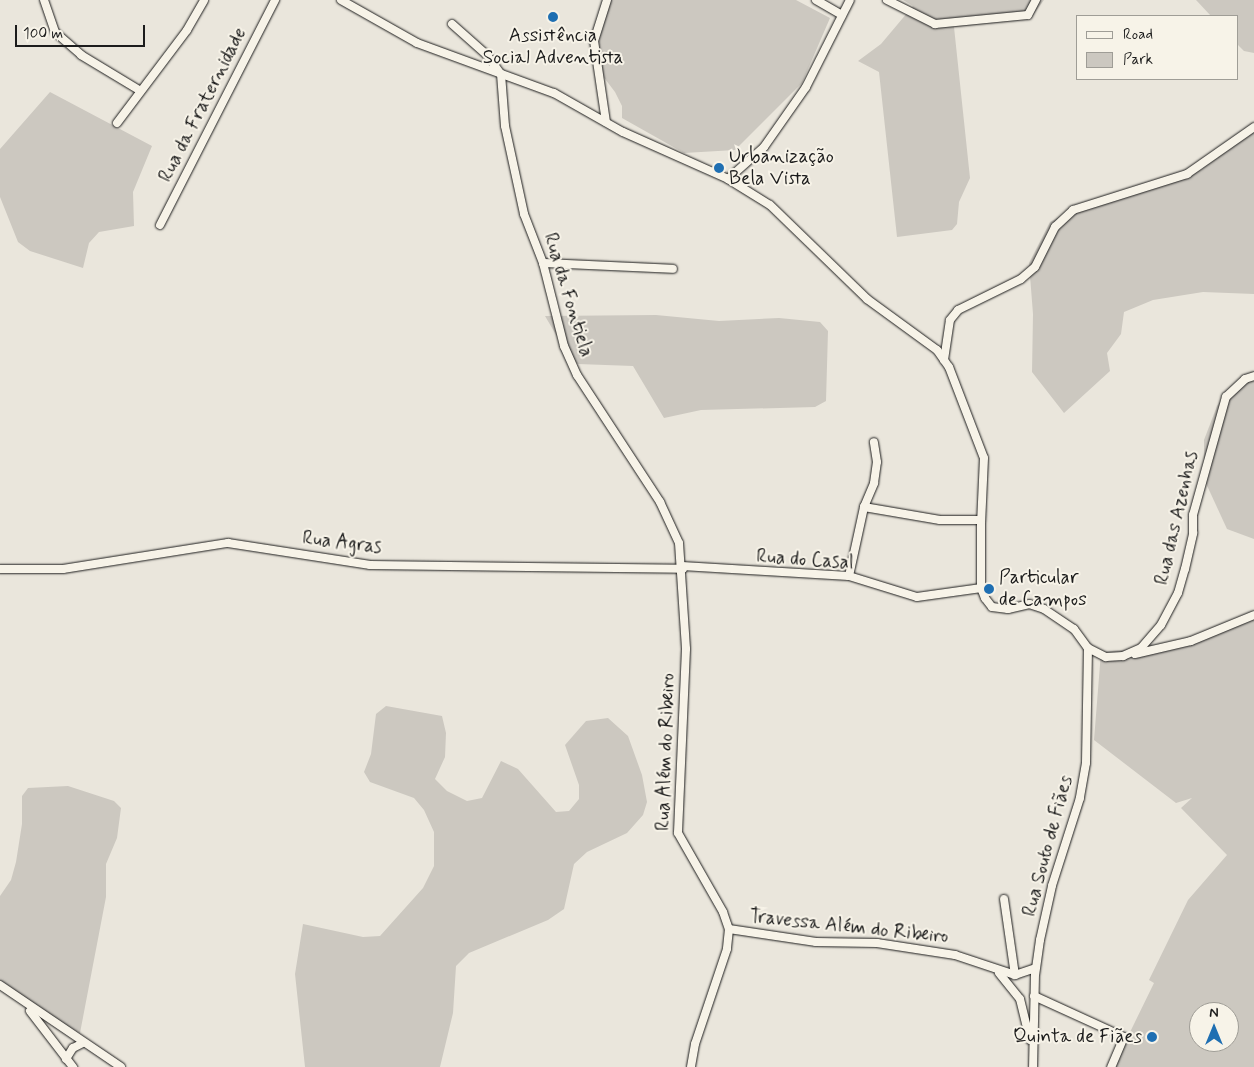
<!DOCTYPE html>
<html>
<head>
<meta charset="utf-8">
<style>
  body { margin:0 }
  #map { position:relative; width:1254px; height:1067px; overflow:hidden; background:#eae6dc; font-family:Mynerve,sans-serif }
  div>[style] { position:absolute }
  .green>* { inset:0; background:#ccc8c0 }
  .roads { filter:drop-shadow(0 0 1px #1c1c1c) drop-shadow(0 0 1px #1c1c1c) }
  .street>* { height:8px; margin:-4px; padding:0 4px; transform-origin:4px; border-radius:4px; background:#f7f3e8 }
  .dots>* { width:14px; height:14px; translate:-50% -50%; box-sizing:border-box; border:2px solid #f7f3e8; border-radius:50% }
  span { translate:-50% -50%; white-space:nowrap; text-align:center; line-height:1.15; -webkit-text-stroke:4px #f7f3e8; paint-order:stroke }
  .poi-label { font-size:19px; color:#1c1c1c }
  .left { translate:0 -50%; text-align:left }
  .right { translate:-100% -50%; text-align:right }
  .street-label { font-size:19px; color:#1c1c1c }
  .legend { position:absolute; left:1076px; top:15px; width:162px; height:65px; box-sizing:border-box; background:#f7f3e8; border:1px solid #9f9d96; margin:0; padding:6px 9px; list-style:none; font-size:15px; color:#1c1c1c }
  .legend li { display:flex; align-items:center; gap:10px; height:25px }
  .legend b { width:25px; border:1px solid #9f9d96 }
  .north { position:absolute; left:1189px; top:1002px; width:50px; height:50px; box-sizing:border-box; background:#f7f3e8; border:1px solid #9f9d96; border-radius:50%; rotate:0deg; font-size:14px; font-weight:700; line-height:20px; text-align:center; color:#1c1c1c }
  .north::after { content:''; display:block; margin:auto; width:18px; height:22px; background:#1f6fb2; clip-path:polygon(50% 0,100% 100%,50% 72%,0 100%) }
  .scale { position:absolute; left:15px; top:25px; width:130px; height:22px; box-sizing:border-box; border:2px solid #1c1c1c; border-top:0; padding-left:6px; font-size:15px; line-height:18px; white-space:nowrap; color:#1c1c1c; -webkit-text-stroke:4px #f7f3e8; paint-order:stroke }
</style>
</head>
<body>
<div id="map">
  <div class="green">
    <div style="clip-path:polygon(603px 0,796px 0,830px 18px,802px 83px,735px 150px,684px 153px,622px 118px,622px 106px,615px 92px,593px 63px,590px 38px)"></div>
    <div style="clip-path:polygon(903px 0,1044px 0,1030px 19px,954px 27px,970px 178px,959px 202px,957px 224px,952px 230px,897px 237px,879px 72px,858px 61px,881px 44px,913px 6px)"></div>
    <div style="clip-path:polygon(1196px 0,1254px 0,1254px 53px,1244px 51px,1238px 45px,1238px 16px,1211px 16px)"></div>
    <div style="clip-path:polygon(50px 92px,152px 146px,133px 192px,134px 226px,99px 232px,89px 243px,83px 268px,30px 251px,18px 242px,0 197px,0 149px)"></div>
    <div style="clip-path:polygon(1254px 129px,1254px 294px,1203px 292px,1153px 300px,1124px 312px,1121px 334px,1107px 353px,1110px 371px,1064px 413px,1032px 372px,1033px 314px,1029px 263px,1050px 222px,1076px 208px,1158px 179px,1201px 170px)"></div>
    <div style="clip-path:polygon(656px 315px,719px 321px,779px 318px,820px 322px,828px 331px,826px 401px,815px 407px,701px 410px,664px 418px,633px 366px,578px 364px,569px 357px,545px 316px)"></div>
    <div style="clip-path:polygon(1254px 371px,1254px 539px,1227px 529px,1204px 479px,1204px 440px,1217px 406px,1229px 390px)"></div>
    <div style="clip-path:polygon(evenodd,1254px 615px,1254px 1067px,1113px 1067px,1154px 983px,1149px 980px,1188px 900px,1227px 855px,1181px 808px,1192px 798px,1176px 803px,1094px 740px,1101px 652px,1190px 644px,1254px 615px,1199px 1012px,1229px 1012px,1229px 1042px,1199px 1042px,1199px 1012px)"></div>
    <div style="clip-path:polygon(386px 706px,442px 716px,446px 733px,445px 757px,435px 779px,447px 791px,467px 801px,482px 798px,501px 761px,518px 769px,556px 812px,569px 811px,579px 799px,579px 785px,565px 745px,586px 721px,608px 718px,628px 736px,642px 775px,647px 802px,643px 815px,627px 833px,587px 852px,574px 864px,564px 909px,548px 920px,469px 953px,456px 966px,453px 1013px,440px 1067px,305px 1067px,295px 974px,303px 924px,363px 937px,380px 936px,423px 888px,434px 866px,434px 832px,424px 810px,414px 798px,370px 782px,364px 772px,371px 754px,376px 714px)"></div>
    <div style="clip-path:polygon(68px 786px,114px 801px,121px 808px,117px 838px,106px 864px,106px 897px,80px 1033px,52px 1018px,0 981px,0 896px,11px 880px,16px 862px,22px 824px,22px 796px,28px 788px)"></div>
  </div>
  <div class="roads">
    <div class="street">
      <div style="left:44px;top:0;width:34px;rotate:71deg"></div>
      <div style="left:55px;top:32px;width:35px;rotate:41deg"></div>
      <div style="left:81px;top:55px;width:68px;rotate:31.1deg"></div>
      <div style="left:341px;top:0;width:87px;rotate:29.5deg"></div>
      <div style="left:417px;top:43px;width:146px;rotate:20.1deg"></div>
      <div style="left:554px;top:93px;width:79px;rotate:29.5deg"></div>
      <div style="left:623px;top:132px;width:115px;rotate:24.1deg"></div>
      <div style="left:728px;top:179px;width:49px;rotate:31.8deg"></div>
      <div style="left:770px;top:205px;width:135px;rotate:44.1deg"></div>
      <div style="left:867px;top:299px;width:87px;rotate:36.1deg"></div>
      <div style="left:937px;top:350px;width:21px;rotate:55deg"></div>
      <div style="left:949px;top:367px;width:97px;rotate:69deg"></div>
      <div style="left:984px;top:458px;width:65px;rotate:92.6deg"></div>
      <div style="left:981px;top:523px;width:65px;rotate:90deg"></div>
      <div style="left:981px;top:588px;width:11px;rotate:68deg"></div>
      <div style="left:985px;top:598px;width:11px;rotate:52deg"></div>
      <div style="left:992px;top:607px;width:16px;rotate:7deg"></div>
      <div style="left:1008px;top:609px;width:22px;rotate:-13deg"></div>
      <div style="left:1029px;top:604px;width:16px;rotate:18deg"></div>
      <div style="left:1044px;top:609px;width:36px;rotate:34deg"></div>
      <div style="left:1074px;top:629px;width:24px;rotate:54deg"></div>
      <div style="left:1088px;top:648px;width:115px;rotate:91deg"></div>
      <div style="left:1086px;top:763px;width:36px;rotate:100deg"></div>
      <div style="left:1080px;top:798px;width:92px;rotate:107.7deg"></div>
      <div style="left:1052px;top:886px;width:55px;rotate:102.5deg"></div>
      <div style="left:1040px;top:940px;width:34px;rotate:98deg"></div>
      <div style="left:1035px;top:974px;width:93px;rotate:91.2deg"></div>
      <div style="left:816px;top:0;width:30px;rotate:30deg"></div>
      <div style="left:887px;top:0;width:54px;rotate:26.6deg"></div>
      <div style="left:935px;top:24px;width:93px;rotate:-5.5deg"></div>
      <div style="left:1028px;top:15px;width:17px;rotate:-62deg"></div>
      <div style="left:452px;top:24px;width:47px;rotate:41.5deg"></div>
      <div style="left:487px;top:55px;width:24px;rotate:54deg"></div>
      <div style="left:501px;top:74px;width:52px;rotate:85.6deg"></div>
      <div style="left:505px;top:126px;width:90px;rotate:77.8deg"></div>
      <div style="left:524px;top:214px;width:53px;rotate:68.8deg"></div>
      <div style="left:543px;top:263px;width:86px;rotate:75.8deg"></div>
      <div style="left:564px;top:346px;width:32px;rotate:66deg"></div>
      <div style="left:577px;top:375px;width:152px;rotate:56.8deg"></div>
      <div style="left:660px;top:502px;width:45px;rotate:65.1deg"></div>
      <div style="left:679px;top:543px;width:106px;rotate:86.2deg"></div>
      <div style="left:686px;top:649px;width:184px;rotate:92.5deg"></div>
      <div style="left:678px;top:833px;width:91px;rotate:60.3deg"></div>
      <div style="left:723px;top:912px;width:18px;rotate:71deg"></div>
      <div style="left:729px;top:929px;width:20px;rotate:96deg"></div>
      <div style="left:727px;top:949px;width:100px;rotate:108.6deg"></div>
      <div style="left:695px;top:1044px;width:23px;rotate:100deg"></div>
      <div style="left:606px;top:122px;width:82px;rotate:-98.4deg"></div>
      <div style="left:594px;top:41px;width:43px;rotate:-72.4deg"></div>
      <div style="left:117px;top:123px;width:116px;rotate:-53deg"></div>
      <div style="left:187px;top:30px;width:34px;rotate:-60deg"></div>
      <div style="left:728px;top:179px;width:48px;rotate:-41.6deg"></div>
      <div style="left:764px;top:147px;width:73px;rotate:-55deg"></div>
      <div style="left:806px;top:87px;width:97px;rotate:-63.2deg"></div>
      <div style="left:160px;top:225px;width:253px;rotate:-62.9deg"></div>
      <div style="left:543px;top:263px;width:130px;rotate:2.6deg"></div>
      <div style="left:944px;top:360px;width:40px;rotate:-81.5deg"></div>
      <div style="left:950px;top:320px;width:13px;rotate:-51deg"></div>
      <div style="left:958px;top:310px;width:70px;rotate:-26.2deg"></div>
      <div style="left:1021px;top:279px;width:18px;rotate:-41deg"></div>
      <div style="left:1035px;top:267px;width:45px;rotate:-63.4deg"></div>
      <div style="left:1055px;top:227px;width:25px;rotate:-43deg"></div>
      <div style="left:1073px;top:210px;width:120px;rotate:-17.5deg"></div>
      <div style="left:1187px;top:174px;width:82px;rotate:-35deg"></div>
      <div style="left:864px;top:507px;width:77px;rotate:9.7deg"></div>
      <div style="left:940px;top:520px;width:41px"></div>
      <div style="left:682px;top:566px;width:167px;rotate:3.4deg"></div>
      <div style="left:849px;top:576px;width:71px;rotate:17.2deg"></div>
      <div style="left:917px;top:597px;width:65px;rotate:-8deg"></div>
      <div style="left:0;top:569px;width:63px"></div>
      <div style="left:63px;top:569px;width:167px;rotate:-9deg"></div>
      <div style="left:228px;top:543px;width:144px;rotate:8.8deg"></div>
      <div style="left:370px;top:565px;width:313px;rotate:0.7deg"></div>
      <div style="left:849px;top:576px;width:71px;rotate:-77.7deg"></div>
      <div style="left:864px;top:507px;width:26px;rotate:-67deg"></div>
      <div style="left:874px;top:483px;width:21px;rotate:-82deg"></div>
      <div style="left:877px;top:462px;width:20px;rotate:-99deg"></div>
      <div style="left:1088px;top:648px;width:20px;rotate:27deg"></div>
      <div style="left:1106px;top:657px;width:17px;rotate:-3deg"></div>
      <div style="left:1123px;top:656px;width:20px;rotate:-24deg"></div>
      <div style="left:1141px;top:648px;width:30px;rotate:-49deg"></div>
      <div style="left:1161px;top:625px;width:36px;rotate:-62deg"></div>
      <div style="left:1178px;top:593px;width:25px;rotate:-74deg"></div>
      <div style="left:1185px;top:569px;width:37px;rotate:-77deg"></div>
      <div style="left:1193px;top:533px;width:18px;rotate:-90deg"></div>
      <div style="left:1193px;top:515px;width:123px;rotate:-74.4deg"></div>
      <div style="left:1226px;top:397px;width:26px;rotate:-43deg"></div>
      <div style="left:1245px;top:379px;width:9px;rotate:-18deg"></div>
      <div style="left:1135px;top:654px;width:57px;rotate:-13.1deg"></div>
      <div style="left:1191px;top:641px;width:68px;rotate:-22.4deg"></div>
      <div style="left:1004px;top:899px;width:77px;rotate:81.8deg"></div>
      <div style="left:729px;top:929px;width:88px;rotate:8.5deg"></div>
      <div style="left:816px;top:942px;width:61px;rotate:0.9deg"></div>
      <div style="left:877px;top:943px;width:79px;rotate:8.7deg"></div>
      <div style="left:955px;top:955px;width:63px;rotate:18.4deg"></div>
      <div style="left:1015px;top:975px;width:21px;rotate:-19deg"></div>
      <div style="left:999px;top:973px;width:33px;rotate:51deg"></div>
      <div style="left:1020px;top:999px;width:42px;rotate:76.3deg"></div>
      <div style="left:0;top:985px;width:146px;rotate:34.1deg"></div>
      <div style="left:1034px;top:996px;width:99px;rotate:24.5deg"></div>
      <div style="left:1124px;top:1037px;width:33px;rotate:113deg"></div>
      <div style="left:30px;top:1011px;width:71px;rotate:52.5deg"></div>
      <div style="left:66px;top:1059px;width:13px;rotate:-58deg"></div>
      <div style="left:73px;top:1048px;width:11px;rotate:-27deg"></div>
    </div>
  </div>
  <div class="dots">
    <div style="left:553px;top:17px;background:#1f6fb2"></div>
    <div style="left:719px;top:168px;background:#1f6fb2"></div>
    <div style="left:989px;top:589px;background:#1f6fb2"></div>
    <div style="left:1152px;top:1037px;background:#1f6fb2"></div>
  </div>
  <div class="poi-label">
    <span style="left:553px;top:47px">Assistência<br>Social Adventista</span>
    <span class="left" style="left:729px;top:168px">Urbanização<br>Bela Vista</span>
    <span class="left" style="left:999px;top:589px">Particular<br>de Campos</span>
    <span class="right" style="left:1142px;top:1037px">Quinta de Fiães</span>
  </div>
  <div class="street-label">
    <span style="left:203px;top:105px;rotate:-63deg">Rua da Fraternidade</span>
    <span style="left:568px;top:295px;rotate:73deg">Rua da Fontiela</span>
    <span style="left:1177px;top:518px;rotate:-77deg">Rua das Azenhas</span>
    <span style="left:342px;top:543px;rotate:7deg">Rua Agras</span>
    <span style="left:805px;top:560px;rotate:4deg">Rua do Casal</span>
    <span style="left:666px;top:752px;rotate:-88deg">Rua Além do Ribeiro</span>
    <span style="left:1048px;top:846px;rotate:-75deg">Rua Souto de Fiães</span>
    <span style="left:849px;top:927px;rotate:6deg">Travessa Além do Ribeiro</span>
  </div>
  <ul class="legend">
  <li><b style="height:6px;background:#f7f3e8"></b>Road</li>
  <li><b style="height:14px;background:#ccc8c0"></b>Park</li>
  </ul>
  <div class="north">N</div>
  <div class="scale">100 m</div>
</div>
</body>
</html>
